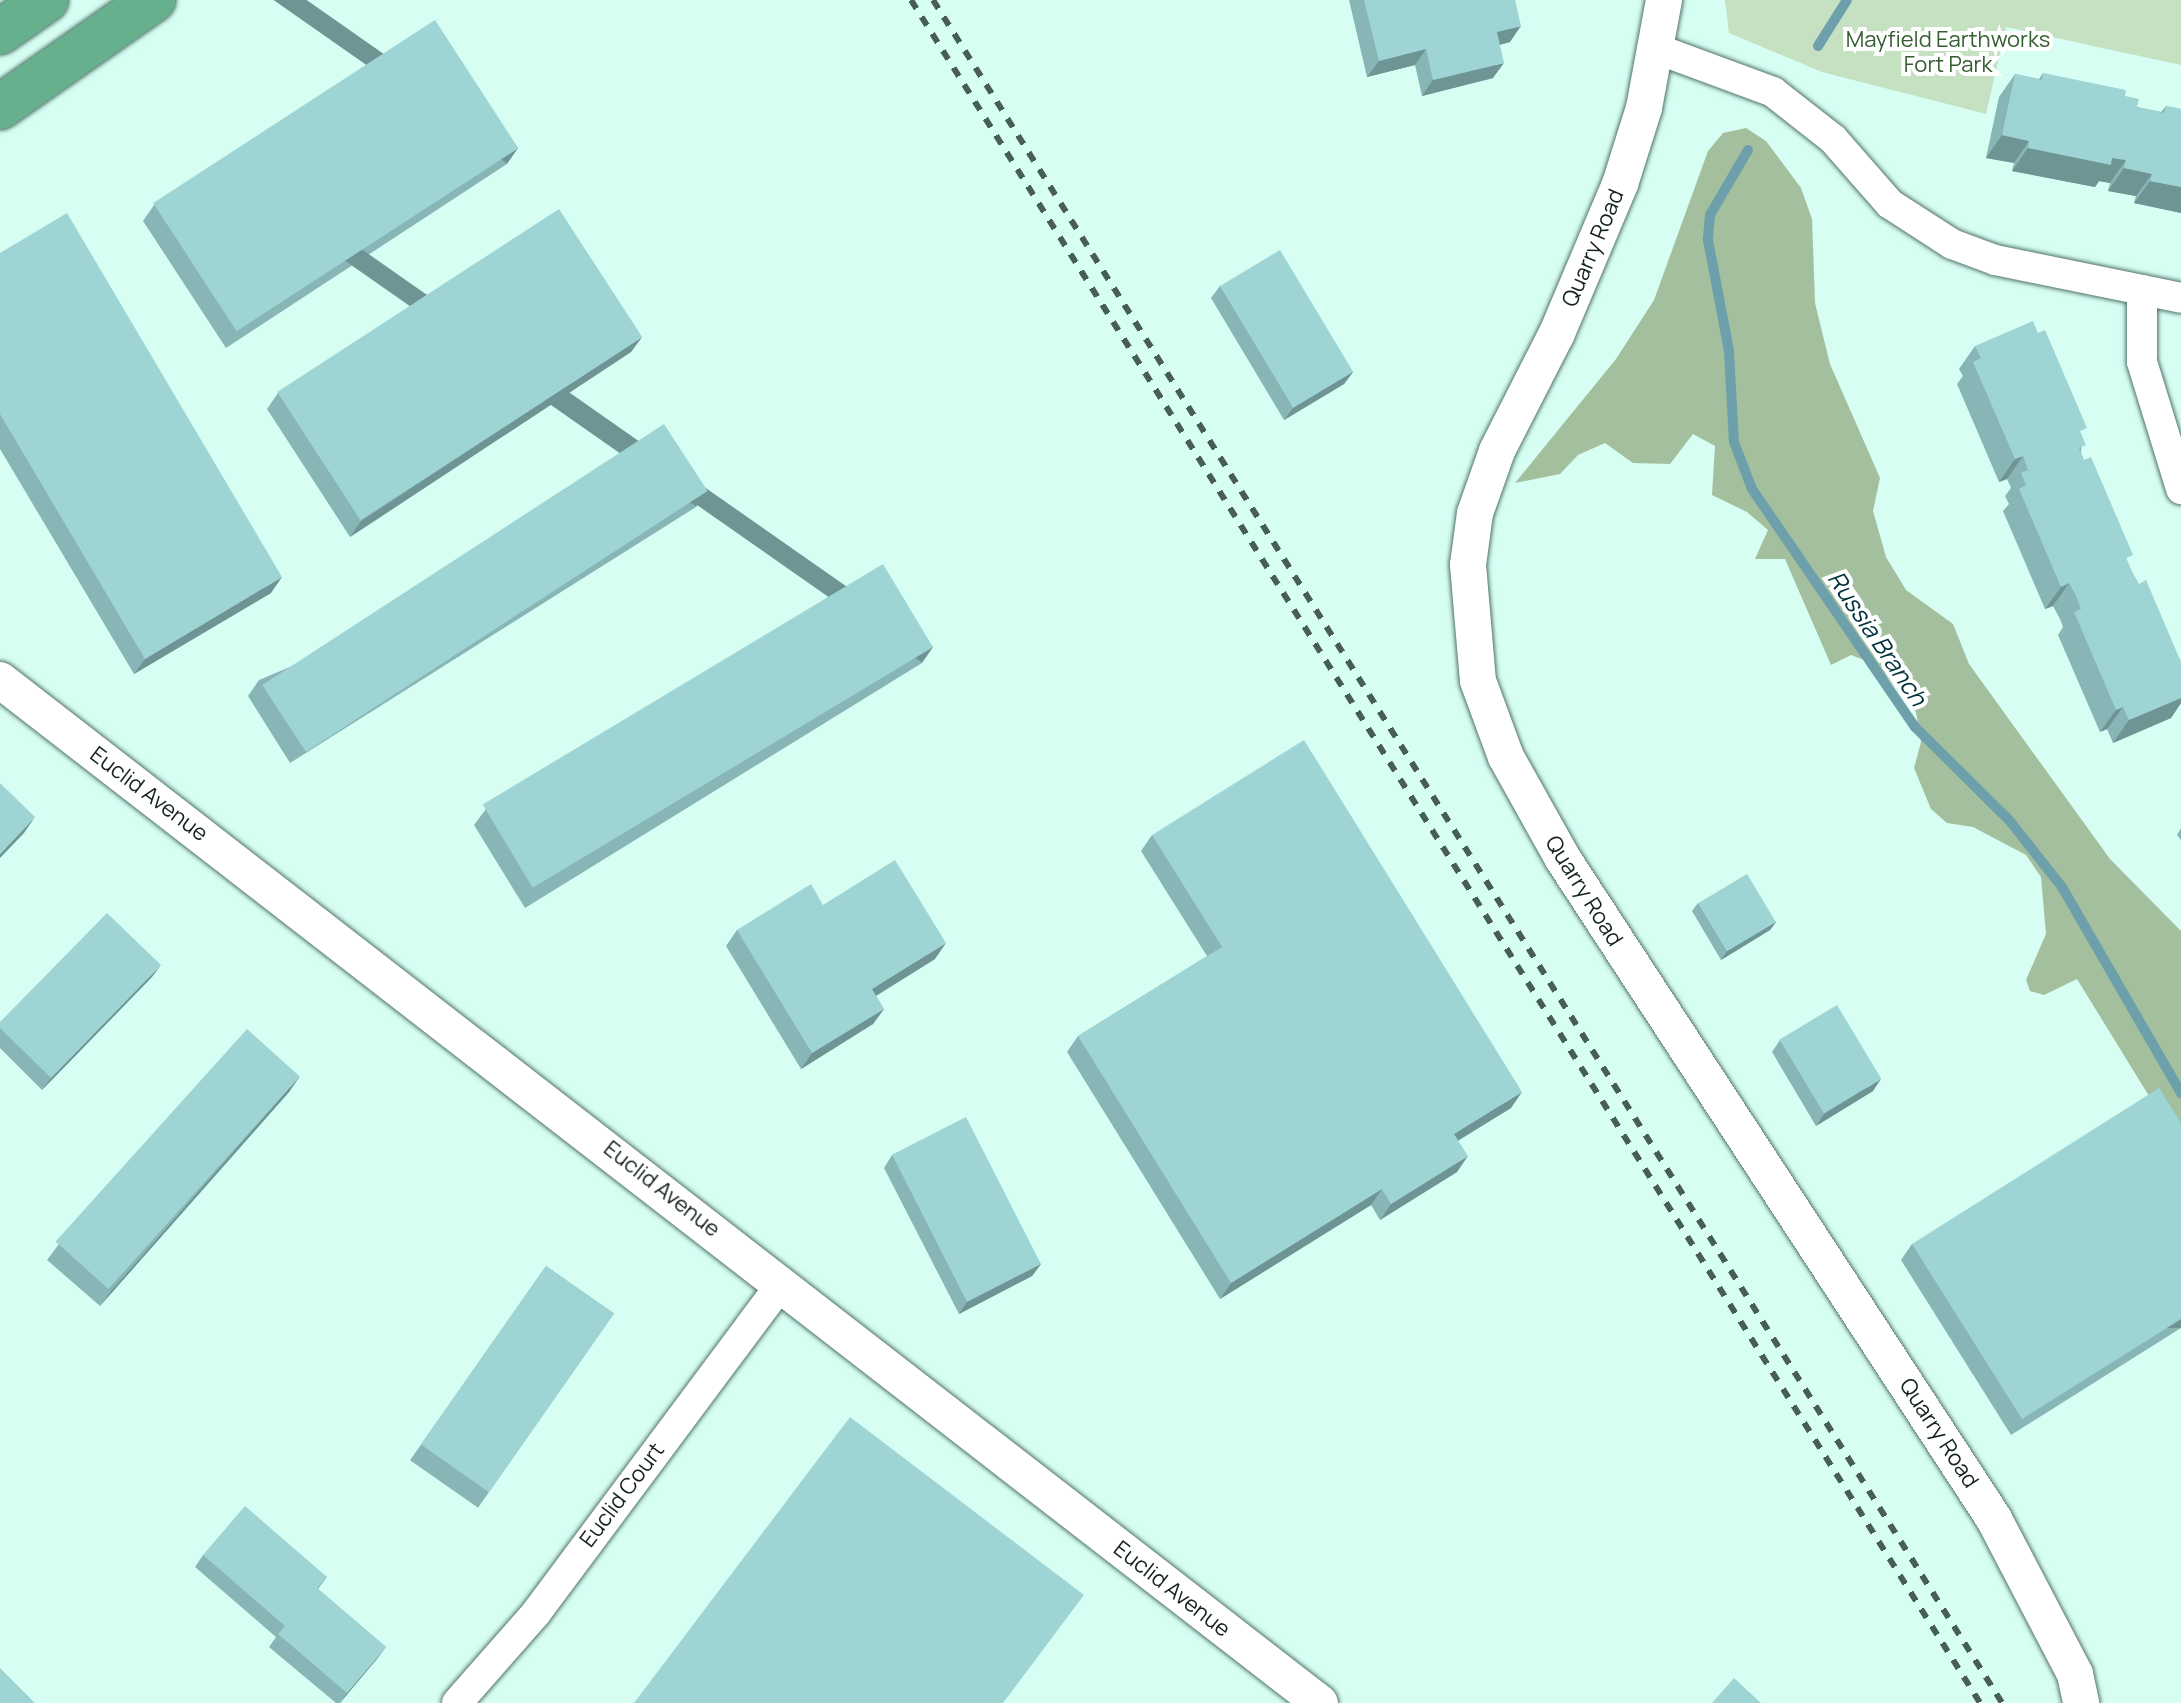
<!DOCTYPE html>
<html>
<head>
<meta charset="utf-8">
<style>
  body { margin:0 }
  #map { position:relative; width:2181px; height:1703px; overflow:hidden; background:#d7fef3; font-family:Manrope,sans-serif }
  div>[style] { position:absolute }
  .green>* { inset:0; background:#c6e1c2 }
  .forest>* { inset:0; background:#a3bf9e }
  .stream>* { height:10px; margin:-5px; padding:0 5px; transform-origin:5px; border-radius:5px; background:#6ea0ab }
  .roads { filter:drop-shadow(0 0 2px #51736a) drop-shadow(0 0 2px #51736a) }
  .minor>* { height:30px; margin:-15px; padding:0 15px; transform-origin:15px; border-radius:15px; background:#fff }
  .tertiary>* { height:36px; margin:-18px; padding:0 18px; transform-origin:18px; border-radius:18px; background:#fff }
  .trunk>* { height:44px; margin:-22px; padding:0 22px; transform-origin:22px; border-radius:22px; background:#67b08e }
  .rail>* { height:6px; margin-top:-3px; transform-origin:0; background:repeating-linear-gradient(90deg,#495d57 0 10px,transparent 0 20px) }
  .wall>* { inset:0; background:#88b6b6; transform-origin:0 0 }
  .shaded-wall>* { inset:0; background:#6f9494; transform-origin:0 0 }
  .building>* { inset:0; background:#9ed4d4; transform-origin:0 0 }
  span { translate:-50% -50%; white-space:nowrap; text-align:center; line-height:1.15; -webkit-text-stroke:8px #fff; paint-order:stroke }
  .park-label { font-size:22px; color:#355e30 }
  .street-label { font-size:22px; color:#15231f }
  .water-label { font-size:24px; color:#00313a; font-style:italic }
</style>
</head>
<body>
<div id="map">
  <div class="green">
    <div style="clip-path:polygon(1725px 0,2181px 0,2181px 65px,2006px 27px,1986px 114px,1822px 72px,1729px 33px)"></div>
  </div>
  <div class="forest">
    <div style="clip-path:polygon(1746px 128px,1766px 141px,1801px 188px,1812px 219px,1815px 303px,1830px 364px,1880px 478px,1873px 511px,1886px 557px,1906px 590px,1953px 624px,1969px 664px,2110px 859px,2181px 931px,2181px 1148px,2077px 979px,2044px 995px,2030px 991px,2026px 980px,2046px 934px,2041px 877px,2026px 855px,1973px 827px,1947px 823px,1931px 809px,1914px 768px,1921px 742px,1916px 712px,1877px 665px,1851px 655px,1831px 665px,1785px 559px,1755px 559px,1768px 530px,1747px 512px,1712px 495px,1715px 446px,1693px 434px,1670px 464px,1633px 463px,1605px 443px,1578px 455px,1560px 474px,1515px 483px,1616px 359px,1654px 300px,1708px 151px,1723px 133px)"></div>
  </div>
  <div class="stream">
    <div style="left:1818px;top:46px;width:54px;rotate:-57.8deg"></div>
    <div style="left:1748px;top:150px;width:75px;rotate:120.3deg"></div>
    <div style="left:1710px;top:215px;width:25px;rotate:95deg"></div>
    <div style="left:1708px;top:240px;width:113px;rotate:79.3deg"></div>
    <div style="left:1729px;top:351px;width:91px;rotate:86.9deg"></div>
    <div style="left:1734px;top:442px;width:50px;rotate:69deg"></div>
    <div style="left:1752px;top:489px;width:288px;rotate:55.6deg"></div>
    <div style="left:1915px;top:727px;width:132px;rotate:44.7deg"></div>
    <div style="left:2009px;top:820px;width:85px;rotate:51.7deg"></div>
    <div style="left:2062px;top:887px;width:238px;rotate:60deg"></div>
  </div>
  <div class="roads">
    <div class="minor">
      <div style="left:1657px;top:49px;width:124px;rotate:20.3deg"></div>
      <div style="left:1773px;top:92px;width:76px;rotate:38.1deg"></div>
      <div style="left:1833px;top:139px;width:86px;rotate:48.8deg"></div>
      <div style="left:1890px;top:204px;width:74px;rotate:32.8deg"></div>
      <div style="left:1952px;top:244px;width:46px;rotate:20.4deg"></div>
      <div style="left:1995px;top:260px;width:190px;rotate:11.5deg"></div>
      <div style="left:2142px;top:290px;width:72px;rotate:90deg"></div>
      <div style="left:2142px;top:362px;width:133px;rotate:72.9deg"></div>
      <div style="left:457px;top:1703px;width:120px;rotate:-48.7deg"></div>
      <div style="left:536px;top:1613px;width:412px;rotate:-53.3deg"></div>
    </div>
    <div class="tertiary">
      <div style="left:1664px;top:0;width:110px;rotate:100.5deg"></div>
      <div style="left:1644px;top:108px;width:80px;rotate:107.5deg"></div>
      <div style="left:1620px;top:184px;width:162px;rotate:112.9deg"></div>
      <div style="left:1557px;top:333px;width:132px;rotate:117deg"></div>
      <div style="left:1497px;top:451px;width:66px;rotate:109.5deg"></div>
      <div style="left:1475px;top:513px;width:52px;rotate:97.7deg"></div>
      <div style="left:1468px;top:565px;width:116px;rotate:85.1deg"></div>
      <div style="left:1478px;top:681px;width:81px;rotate:69.8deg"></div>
      <div style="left:1506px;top:757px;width:117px;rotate:60.8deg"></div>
      <div style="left:1563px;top:859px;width:788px;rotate:56.85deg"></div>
      <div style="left:1994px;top:1519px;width:175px;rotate:62.4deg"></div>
      <div style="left:2075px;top:1674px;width:30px;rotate:78deg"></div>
      <div style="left:0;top:680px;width:1670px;rotate:37.78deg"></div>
    </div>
    <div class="trunk">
      <div style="left:0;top:32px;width:56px;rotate:-34.8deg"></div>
      <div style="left:0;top:107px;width:187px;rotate:-35deg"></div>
    </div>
  </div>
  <div class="rail">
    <div style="left:911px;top:0;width:2011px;rotate:57.88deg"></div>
    <div style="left:933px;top:0;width:2011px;rotate:57.88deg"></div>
  </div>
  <div class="wall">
    <div style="clip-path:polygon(1349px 0,1515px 0,1510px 42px,1500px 45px,1493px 78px,1422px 96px,1415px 65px,1367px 77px)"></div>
    <div style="clip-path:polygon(2043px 73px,2125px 96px,2137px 107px,2161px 112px,2166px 106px,2181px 109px,2181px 213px,2134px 203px,2136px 196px,2108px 191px,2110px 183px,2099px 181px,2095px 187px,2012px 171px,2014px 163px,1986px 158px,1999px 97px,2015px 74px,2039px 79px)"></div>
    <div style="clip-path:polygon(518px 148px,507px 164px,226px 348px,143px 221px,154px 205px)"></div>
    <div style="clip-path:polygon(0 253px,271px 593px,134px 674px,0 449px)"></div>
    <div style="clip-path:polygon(1220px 286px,1353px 372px,1344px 384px,1284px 420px,1211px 298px)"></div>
    <div style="clip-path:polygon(642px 337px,631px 352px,350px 537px,267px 409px,278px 393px)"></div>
    <div style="clip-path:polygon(1975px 346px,2082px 435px,2081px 453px,2132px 572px,2181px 662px,2181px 703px,2171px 718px,2113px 743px,2107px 729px,2100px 732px,2058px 635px,2063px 627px,2060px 619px,2053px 606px,2045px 609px,2003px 511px,2009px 504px,2005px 496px,2011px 488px,2007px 479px,1999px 482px,1957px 384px,1963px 376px,1959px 369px)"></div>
    <div style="clip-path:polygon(707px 491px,696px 507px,290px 763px,248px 696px,259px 680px)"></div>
    <div style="clip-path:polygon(933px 647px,922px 663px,525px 908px,474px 825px,486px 809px)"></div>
    <div style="clip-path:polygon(2181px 828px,2181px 840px,2177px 835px)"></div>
    <div style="clip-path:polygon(1152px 835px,1511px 1108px,1458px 1141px,1457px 1172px,1380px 1220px,1371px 1205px,1220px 1299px,1067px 1052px,1078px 1036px,1207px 956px,1141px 851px)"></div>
    <div style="clip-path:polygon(1698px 903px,1776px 922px,1770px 930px,1721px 960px,1692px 911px)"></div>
    <div style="clip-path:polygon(823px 905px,935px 959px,876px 996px,884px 1009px,873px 1024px,801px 1069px,726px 946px,737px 930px)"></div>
    <div style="clip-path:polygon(152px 977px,42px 1090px,0 1048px,0 1022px)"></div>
    <div style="clip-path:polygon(1780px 1040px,1873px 1091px,1816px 1126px,1772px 1052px)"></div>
    <div style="clip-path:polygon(300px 1076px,289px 1092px,100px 1306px,47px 1260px,59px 1244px)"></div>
    <div style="clip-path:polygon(892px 1155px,1041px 1264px,1032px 1276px,959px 1314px,884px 1168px)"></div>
    <div style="clip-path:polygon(1912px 1244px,2181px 1328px,2011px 1435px,1901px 1260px)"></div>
    <div style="left:546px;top:1266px;width:83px;height:237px;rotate:35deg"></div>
    <div style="clip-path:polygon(203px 1555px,327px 1577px,318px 1589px,386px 1647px,340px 1703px,336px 1703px,269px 1647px,276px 1637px,195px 1567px)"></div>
  </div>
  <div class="shaded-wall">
    <div style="clip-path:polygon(1521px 26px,1510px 42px,1486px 48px,1497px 32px)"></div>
    <div style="clip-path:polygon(1426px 49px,1415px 65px,1367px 77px,1379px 61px)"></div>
    <div style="clip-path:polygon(1504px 63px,1493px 78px,1422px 96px,1433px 80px)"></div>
    <div style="clip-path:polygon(2002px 135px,2029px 141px,2014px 163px,1986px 158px)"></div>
    <div style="left:518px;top:148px;width:19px;height:336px;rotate:125deg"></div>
    <div style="clip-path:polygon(2028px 148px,2112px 158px,2126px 160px,2110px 183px,2099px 181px,2095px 187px,2012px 171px)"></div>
    <div style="clip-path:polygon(2124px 168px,2152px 174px,2136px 196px,2108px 191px)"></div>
    <div style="clip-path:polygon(2150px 181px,2181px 187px,2181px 213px,2134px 203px)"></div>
    <div style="clip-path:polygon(642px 337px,631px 352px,350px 537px,361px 521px)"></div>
    <div style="clip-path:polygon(1353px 372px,1344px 384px,1284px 420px,1293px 408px)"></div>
    <div style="clip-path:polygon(2023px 456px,2007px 479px,1999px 482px,2015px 459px)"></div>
    <div style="left:707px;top:491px;width:19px;height:480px;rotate:125deg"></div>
    <div style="clip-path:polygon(282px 577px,271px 593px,134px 674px,145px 659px)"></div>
    <div style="clip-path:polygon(2069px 583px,2053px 606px,2045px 609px,2061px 587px)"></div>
    <div style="left:933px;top:647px;width:19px;height:467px;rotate:125deg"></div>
    <div style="clip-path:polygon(2181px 698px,2181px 703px,2171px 718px,2113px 743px,2129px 720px)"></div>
    <div style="clip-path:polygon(2123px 707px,2107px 729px,2100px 732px,2116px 710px)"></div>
    <div style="clip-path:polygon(35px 817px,24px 833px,0 858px,0 854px)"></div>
    <div style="clip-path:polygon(1776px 922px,1770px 930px,1721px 960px,1727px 951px)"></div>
    <div style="clip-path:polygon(946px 943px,935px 959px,861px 1005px,872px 989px)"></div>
    <div style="clip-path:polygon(161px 965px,152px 977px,42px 1090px,51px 1078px)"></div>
    <div style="clip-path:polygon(884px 1009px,873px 1024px,801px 1069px,812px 1053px)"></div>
    <div style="clip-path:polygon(300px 1076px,289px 1092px,100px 1306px,112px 1290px)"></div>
    <div style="clip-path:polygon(1881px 1079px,1873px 1091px,1816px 1126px,1824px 1114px)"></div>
    <div style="clip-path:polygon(1522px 1092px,1511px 1108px,1442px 1150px,1454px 1134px)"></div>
    <div style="clip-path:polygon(1468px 1156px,1457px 1172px,1380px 1220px,1391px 1204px)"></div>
    <div style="clip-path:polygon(1382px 1189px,1371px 1205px,1220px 1299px,1231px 1283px)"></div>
    <div style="clip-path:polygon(1041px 1264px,1032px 1276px,959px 1314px,967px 1302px)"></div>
    <div style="left:2181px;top:1319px;width:9px;height:188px;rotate:90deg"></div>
    <div style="clip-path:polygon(386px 1647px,377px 1659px,340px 1703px,347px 1693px)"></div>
  </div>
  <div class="building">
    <div style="clip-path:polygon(1364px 0,1515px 0,1521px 26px,1497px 32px,1504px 63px,1433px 80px,1426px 49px,1379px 61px)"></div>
    <div style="left:435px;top:20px;width:153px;height:336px;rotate:57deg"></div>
    <div style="clip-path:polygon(2043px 73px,2126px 90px,2125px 96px,2139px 99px,2137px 107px,2164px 113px,2166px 106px,2181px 109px,2181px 187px,2150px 181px,2152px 174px,2124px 168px,2126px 160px,2112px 158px,2111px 165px,2028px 148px,2029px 141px,2002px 135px,2015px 74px,2042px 80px)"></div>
    <div style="left:559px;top:209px;width:153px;height:336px;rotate:57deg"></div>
    <div style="clip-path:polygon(67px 213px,282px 577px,145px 659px,0 414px,0 253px)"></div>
    <div style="left:1280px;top:250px;width:142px;height:70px;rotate:59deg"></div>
    <div style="clip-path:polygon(2033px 321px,2038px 333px,2045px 330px,2087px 428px,2080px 431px,2086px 445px,2079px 448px,2084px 460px,2091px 457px,2133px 555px,2126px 558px,2132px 572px,2139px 584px,2146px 580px,2181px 662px,2181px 698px,2129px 720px,2123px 707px,2116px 710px,2074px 612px,2081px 609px,2076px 596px,2069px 583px,2061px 587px,2019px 489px,2026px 485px,2021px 473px,2028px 470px,2023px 456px,2015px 459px,1973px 362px,1981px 358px,1975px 346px)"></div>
    <div style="left:664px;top:424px;width:80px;height:479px;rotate:57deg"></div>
    <div style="left:883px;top:564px;width:97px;height:467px;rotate:59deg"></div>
    <div style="clip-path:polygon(1304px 740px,1522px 1092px,1454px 1134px,1468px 1156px,1391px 1204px,1382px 1189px,1231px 1283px,1078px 1036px,1222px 947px,1152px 835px)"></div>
    <div style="clip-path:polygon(0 783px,35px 817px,0 854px)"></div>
    <div style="clip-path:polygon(895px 860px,946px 943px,872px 989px,884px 1009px,812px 1053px,737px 930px,811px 884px,823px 905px)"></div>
    <div style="left:1747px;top:874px;width:56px;height:57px;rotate:59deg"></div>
    <div style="clip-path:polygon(107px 913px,161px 965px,51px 1078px,0 1028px,0 1022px)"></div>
    <div style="left:1837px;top:1005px;width:86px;height:67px;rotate:59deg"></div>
    <div style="left:247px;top:1029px;width:71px;height:286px;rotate:42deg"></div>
    <div style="clip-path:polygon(2159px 1088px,2181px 1123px,2181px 1319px,2022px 1419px,1912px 1244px)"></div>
    <div style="left:966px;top:1117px;width:165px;height:83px;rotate:63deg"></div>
    <div style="left:546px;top:1266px;width:83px;height:218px;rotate:35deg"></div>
    <div style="clip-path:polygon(850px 1417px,1084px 1595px,1003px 1703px,634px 1703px)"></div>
    <div style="clip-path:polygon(245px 1506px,327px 1577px,317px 1588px,386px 1647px,347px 1693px,278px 1634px,285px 1626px,203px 1555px)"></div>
    <div style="clip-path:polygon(0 1668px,35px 1703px,0 1703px)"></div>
    <div style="clip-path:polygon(1734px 1678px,1761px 1703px,1712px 1703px)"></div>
  </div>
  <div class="park-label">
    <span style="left:1948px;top:52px">Mayfield Earthworks<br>Fort Park</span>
  </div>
  <div class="street-label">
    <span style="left:1593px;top:248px;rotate:-67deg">Quarry Road</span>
    <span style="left:149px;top:794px;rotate:37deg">Euclid Avenue</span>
    <span style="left:1584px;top:891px;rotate:58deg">Quarry Road</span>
    <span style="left:662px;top:1189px;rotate:38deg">Euclid Avenue</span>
    <span style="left:1939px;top:1433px;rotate:57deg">Quarry Road</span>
    <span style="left:622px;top:1495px;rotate:-53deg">Euclid Court</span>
    <span style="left:1172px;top:1589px;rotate:38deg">Euclid Avenue</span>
  </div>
  <div class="water-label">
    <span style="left:1878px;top:638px;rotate:56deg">Russia Branch</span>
  </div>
</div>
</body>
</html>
